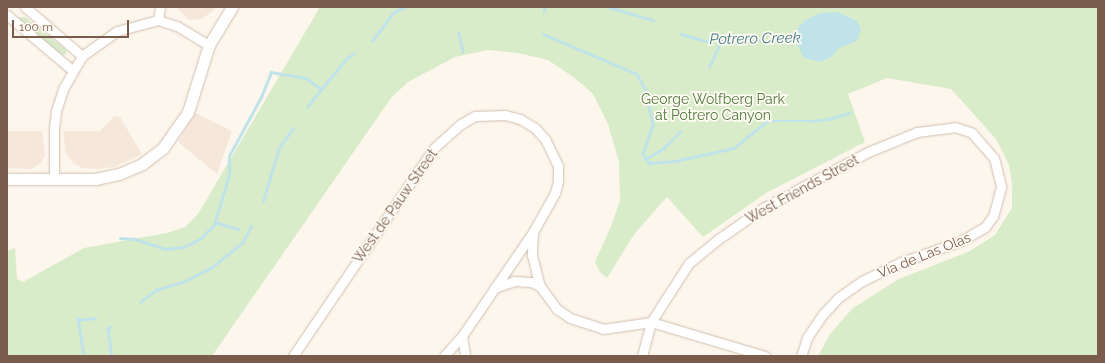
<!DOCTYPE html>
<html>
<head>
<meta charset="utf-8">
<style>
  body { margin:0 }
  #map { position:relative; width:1105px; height:363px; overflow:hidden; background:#fdf6ec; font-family:Raleway,sans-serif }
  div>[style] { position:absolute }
  .residential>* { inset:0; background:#f5e8da }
  .green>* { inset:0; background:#d8ecc9 }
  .water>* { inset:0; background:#bfe3e8 }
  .stream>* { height:2.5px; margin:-1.25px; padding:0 1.25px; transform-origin:1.25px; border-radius:1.25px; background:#bfe3e8 }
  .roads { filter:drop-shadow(0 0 1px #d1beb0) drop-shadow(0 0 1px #d1beb0) }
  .minor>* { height:9px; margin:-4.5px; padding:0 4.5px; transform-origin:4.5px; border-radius:4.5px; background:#fff }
  .tertiary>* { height:11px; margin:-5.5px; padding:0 5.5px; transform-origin:5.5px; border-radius:5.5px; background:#fff }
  span { translate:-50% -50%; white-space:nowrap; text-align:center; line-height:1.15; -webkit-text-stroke:3.5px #fffaf3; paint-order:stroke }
  .park-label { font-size:14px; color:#537a41 }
  .street-label { font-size:14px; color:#7a5c4d }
  .water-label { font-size:15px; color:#437c86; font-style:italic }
  .frame { position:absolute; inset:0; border:8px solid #7a5c4d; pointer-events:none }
  .scale { position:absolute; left:12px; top:20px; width:117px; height:18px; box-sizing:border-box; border:2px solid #7a5c4d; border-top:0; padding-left:5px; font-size:12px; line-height:14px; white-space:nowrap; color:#7a5c4d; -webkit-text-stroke:3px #fffaf3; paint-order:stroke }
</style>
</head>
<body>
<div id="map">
  <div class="residential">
    <div style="clip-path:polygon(176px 7px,218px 7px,202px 19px,189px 20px)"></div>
    <div style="clip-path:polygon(195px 113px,232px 131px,217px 174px,178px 142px)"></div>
    <div style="clip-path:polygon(114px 116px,120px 117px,142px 154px,114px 167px,96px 169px,82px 168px,73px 163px,66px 154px,63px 131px,100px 131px)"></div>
    <div style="clip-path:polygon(7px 131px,42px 131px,45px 156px,40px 164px,31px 169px,7px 168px)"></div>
  </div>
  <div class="green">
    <div style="clip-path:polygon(320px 7px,1098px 7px,1098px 356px,818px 356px,830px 334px,853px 308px,899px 279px,970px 251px,995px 235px,1012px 208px,1012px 183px,1009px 165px,996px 139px,951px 89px,887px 78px,848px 94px,865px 142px,766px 193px,703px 237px,667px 197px,635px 233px,607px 278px,600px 272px,595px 262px,610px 229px,620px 201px,619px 162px,608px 124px,593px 94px,576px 79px,548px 60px,518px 53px,488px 50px,455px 57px,408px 82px,391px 98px,212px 356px,7px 356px,7px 251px,15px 248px,17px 279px,23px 282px,84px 248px,167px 233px,185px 227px,198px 214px)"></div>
    <div style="clip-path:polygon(19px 17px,25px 17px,66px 50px,66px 54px,62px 55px,20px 22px)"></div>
  </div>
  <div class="water">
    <div style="clip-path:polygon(837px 12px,857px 21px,861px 29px,857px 41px,839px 48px,831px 57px,821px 62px,804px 58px,795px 41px,796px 31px,804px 21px,820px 13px)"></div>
  </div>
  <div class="stream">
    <div style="left:608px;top:7px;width:47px;rotate:16.1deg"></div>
    <div style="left:544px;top:12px;width:5px;rotate:-90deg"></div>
    <div style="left:459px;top:33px;width:19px;rotate:78deg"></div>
    <div style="left:543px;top:34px;width:102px;rotate:23.1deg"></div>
    <div style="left:637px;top:74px;width:19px;rotate:62deg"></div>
    <div style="left:646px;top:91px;width:35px;rotate:78deg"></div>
    <div style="left:653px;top:125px;width:31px;rotate:109deg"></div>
    <div style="left:643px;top:154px;width:11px;rotate:56deg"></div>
    <div style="left:649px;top:163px;width:26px;rotate:-4deg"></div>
    <div style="left:675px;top:161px;width:60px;rotate:-12.4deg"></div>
    <div style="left:734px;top:148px;width:43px;rotate:-39.3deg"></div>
    <div style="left:767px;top:121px;width:45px"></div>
    <div style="left:812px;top:121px;width:17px;rotate:-7deg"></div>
    <div style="left:829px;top:119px;width:21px;rotate:-17deg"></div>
    <div style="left:681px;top:34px;width:26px;rotate:16deg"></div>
    <div style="left:706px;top:41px;width:92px"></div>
    <div style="left:372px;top:41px;width:36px;rotate:-53deg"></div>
    <div style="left:394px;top:12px;width:12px;rotate:-24deg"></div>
    <div style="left:709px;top:67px;width:29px;rotate:-65deg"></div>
    <div style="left:307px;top:107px;width:62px;rotate:-50.9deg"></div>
    <div style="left:346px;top:59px;width:9px;rotate:-36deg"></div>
    <div style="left:645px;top:159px;width:22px;rotate:-30deg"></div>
    <div style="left:664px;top:148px;width:23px;rotate:-45deg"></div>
    <div style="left:263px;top:201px;width:55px;rotate:-73.2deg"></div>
    <div style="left:279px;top:148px;width:24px;rotate:-55deg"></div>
    <div style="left:215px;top:222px;width:24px;rotate:17deg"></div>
    <div style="left:120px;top:238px;width:15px;rotate:4deg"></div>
    <div style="left:135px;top:239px;width:32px;rotate:18deg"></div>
    <div style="left:165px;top:249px;width:19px;rotate:-6deg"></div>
    <div style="left:184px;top:247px;width:18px;rotate:-27deg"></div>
    <div style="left:200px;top:239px;width:20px;rotate:-45deg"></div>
    <div style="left:214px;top:225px;width:52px;rotate:-73.3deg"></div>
    <div style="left:229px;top:175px;width:19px;rotate:-90deg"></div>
    <div style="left:229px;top:156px;width:67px;rotate:-61.5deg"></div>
    <div style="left:261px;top:97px;width:27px;rotate:-68deg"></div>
    <div style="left:271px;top:72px;width:36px;rotate:10deg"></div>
    <div style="left:306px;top:78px;width:19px;rotate:36deg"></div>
    <div style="left:140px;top:302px;width:20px;rotate:-37deg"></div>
    <div style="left:156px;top:290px;width:28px;rotate:-17deg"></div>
    <div style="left:183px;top:282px;width:31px;rotate:-27deg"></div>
    <div style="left:211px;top:268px;width:40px;rotate:-39deg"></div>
    <div style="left:242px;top:243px;width:19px;rotate:-62deg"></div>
    <div style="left:78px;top:318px;width:38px;rotate:81deg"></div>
    <div style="left:79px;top:320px;width:16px;rotate:-7deg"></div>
    <div style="left:111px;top:327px;width:4px;rotate:146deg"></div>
    <div style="left:108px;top:329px;width:27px;rotate:82deg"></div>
  </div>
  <div class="roads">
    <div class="minor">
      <div style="left:25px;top:7px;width:75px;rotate:40.7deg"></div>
      <div style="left:7px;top:15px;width:85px;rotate:40.2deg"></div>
      <div style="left:158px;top:20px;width:13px;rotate:-81deg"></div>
      <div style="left:54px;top:180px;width:52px;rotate:-90deg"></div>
      <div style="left:54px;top:128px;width:17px;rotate:-83deg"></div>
      <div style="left:56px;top:111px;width:23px;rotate:-72deg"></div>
      <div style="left:63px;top:89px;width:38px;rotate:-60deg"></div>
      <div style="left:82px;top:56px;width:43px;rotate:-35.5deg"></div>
      <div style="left:117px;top:31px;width:42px;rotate:-15deg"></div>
      <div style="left:158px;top:20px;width:20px;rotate:18deg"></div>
      <div style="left:177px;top:26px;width:37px;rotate:31deg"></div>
      <div style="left:533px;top:233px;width:22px;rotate:93deg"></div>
      <div style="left:532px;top:255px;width:32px;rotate:76deg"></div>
      <div style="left:540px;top:286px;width:29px;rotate:54deg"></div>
      <div style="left:557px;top:309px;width:16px;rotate:35deg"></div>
      <div style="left:570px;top:318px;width:35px;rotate:18deg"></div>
      <div style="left:603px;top:329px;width:49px;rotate:-8.3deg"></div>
      <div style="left:651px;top:322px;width:119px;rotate:16.6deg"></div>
      <div style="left:494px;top:288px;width:21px;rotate:-19deg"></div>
      <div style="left:514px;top:281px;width:17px;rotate:3deg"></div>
      <div style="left:531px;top:282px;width:10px;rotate:24deg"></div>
      <div style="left:293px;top:356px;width:251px;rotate:-55.9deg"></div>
      <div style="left:434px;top:148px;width:36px;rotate:-42deg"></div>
      <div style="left:461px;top:124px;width:16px;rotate:-30deg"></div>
      <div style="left:475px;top:116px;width:30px;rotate:-2deg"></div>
      <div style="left:505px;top:115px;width:16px;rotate:15deg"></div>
      <div style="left:520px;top:119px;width:17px;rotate:31deg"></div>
      <div style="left:535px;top:128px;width:15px;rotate:48deg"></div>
      <div style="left:545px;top:139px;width:30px;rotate:64deg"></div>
      <div style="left:558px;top:166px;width:15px;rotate:90deg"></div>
      <div style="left:558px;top:181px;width:12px;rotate:104deg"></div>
      <div style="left:555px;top:193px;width:45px;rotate:119.4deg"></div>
      <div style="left:533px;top:232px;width:126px;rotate:124.3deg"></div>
      <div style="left:462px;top:336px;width:20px;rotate:81deg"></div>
      <div style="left:444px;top:356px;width:27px;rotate:-48deg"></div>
      <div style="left:642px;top:356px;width:35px;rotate:-75deg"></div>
      <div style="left:651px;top:322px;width:70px;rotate:-57.2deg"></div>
      <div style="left:689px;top:263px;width:36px;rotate:-39deg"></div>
      <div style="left:717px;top:240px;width:56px;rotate:-34.8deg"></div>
      <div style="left:763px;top:208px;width:119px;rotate:-28.1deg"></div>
      <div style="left:868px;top:152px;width:53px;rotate:-22.2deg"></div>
      <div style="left:917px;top:132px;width:38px;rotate:-7deg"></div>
      <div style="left:955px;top:127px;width:18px;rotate:19deg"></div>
      <div style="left:972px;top:133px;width:33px;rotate:49deg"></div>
      <div style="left:994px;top:158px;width:30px;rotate:76deg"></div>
      <div style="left:1001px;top:187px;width:30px;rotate:105deg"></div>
      <div style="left:993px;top:216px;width:14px;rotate:126deg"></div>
      <div style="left:985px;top:227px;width:28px;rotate:150deg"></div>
      <div style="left:961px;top:241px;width:64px;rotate:160.7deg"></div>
      <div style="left:901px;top:262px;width:43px;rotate:154deg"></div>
      <div style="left:862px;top:281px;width:29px;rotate:145deg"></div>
      <div style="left:838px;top:298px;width:22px;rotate:133deg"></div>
      <div style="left:823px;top:314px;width:29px;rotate:124deg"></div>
      <div style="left:807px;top:338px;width:19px;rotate:108deg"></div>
    </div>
    <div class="tertiary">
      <div style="left:7px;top:179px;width:88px"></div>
      <div style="left:95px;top:179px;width:25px;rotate:-12deg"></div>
      <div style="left:119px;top:174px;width:25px;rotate:-23deg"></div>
      <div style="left:142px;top:164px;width:26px;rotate:-37deg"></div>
      <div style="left:163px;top:148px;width:44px;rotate:-55.2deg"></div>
      <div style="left:188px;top:112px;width:70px;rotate:-72.6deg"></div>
      <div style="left:209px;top:45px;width:44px;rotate:-58.8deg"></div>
    </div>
  </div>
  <div class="park-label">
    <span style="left:713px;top:107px">George Wolfberg Park<br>at Potrero Canyon</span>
  </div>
  <div class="street-label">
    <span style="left:802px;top:189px;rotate:-29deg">West Friends Street</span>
    <span style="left:395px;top:206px;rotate:-55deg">West de Pauw Street</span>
    <span style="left:924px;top:255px;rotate:-22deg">Via de Las Olas</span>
  </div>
  <div class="water-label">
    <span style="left:755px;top:39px;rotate:-1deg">Potrero Creek</span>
  </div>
  <div class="frame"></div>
  <div class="scale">100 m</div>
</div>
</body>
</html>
